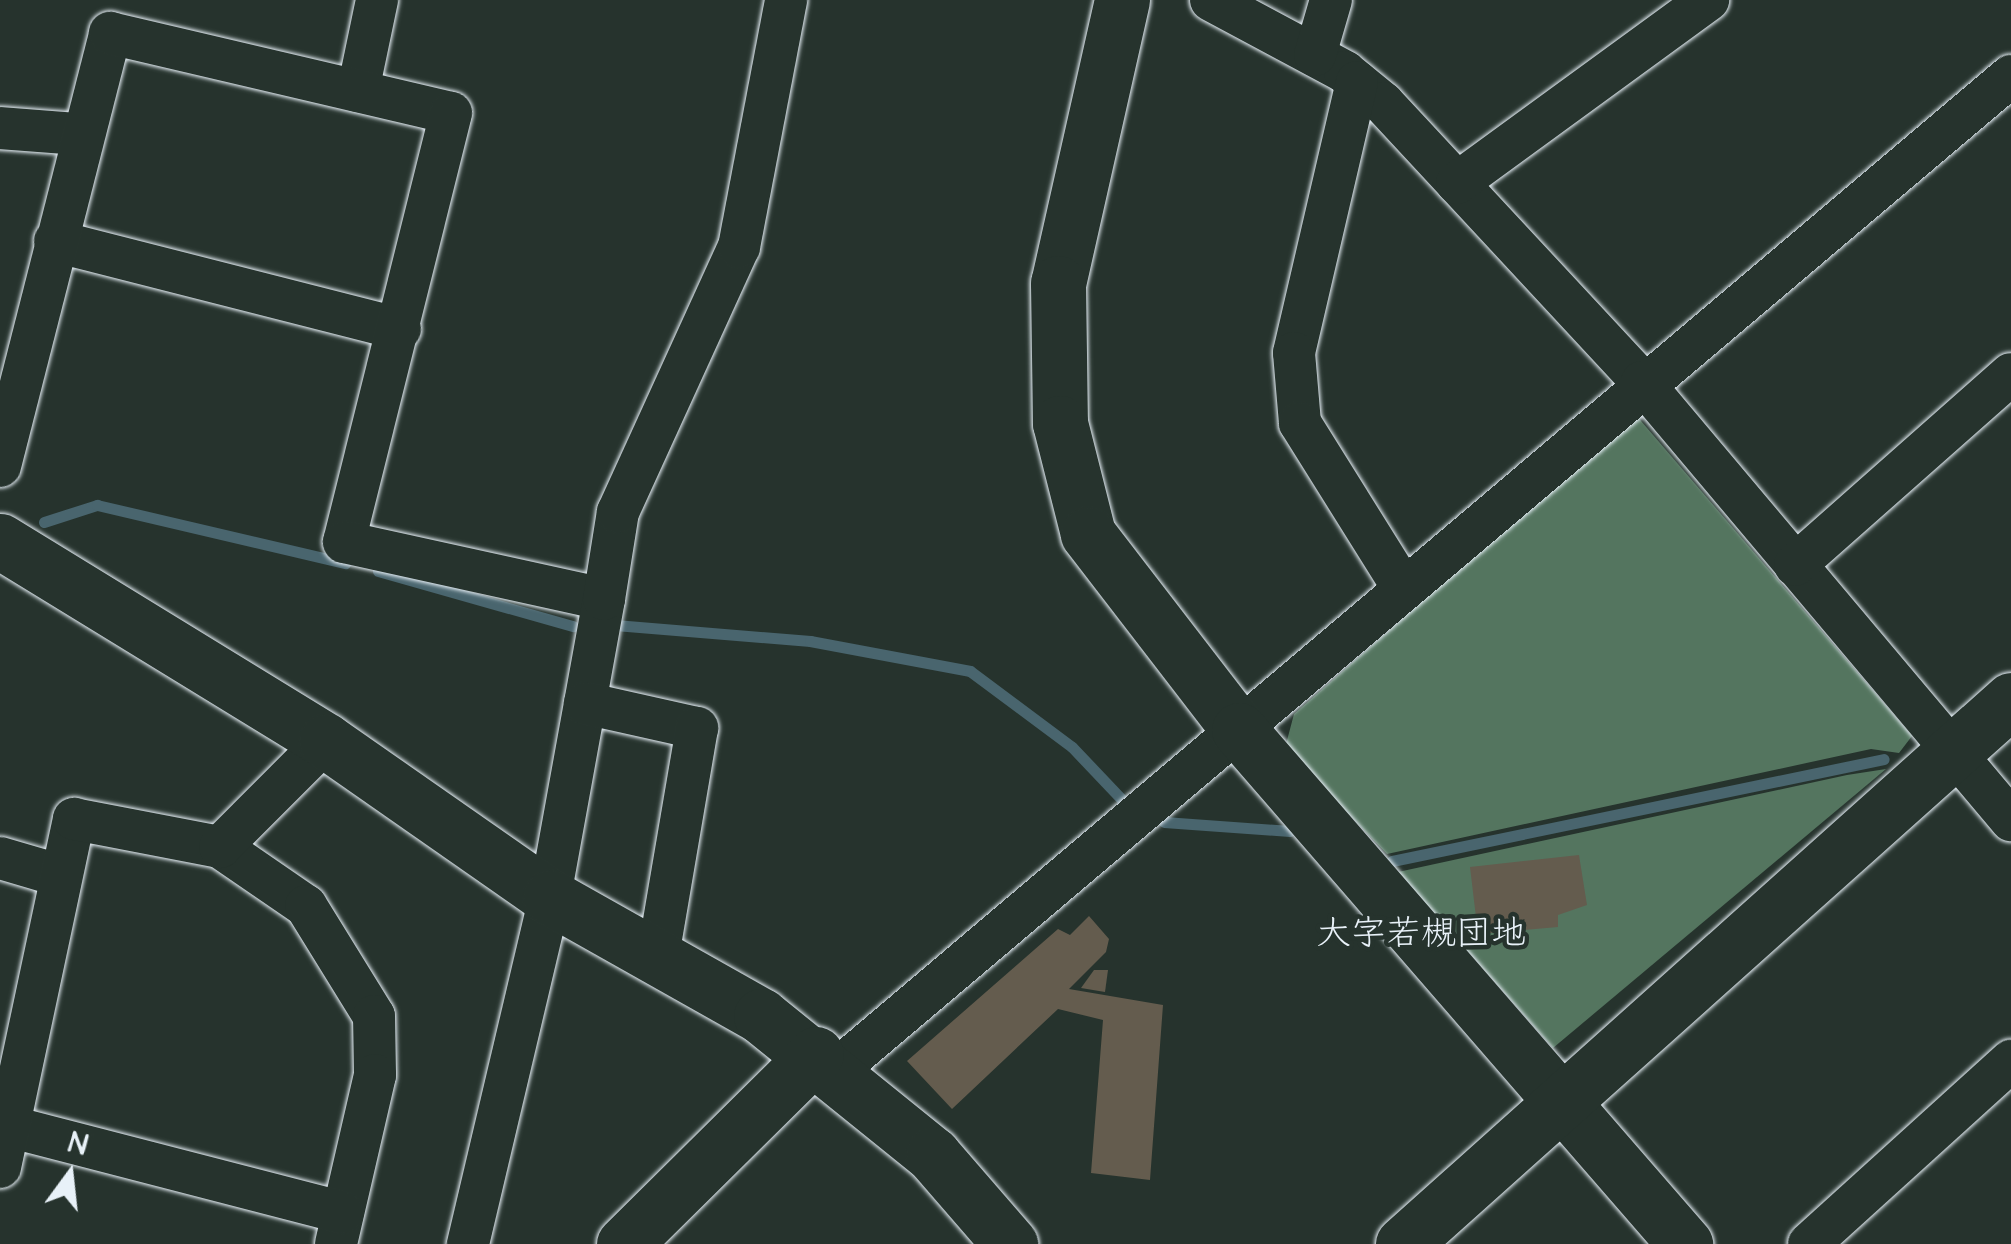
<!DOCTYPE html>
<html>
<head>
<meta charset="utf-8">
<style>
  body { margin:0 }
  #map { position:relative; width:2011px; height:1244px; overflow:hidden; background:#26332d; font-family:"Architects Daughter","Klee One",sans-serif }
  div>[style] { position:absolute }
  .green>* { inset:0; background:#54755f }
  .stream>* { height:11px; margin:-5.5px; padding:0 5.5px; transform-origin:5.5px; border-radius:5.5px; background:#49656e }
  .building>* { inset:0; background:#645c4e }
  .roads { filter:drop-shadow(0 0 2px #e8f1f8) drop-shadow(0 0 2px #e8f1f8) }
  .street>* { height:42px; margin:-21px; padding:0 21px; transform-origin:21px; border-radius:21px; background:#26332d }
  .secondary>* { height:55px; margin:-27.5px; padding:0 27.5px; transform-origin:27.5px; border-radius:27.5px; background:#26332d }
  span { translate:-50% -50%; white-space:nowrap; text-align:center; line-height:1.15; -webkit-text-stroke:9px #26332d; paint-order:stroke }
  .quarter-label { font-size:35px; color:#e8f1f8 }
  .north { position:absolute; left:20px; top:1124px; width:100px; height:100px; -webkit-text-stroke:8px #26332d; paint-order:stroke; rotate:15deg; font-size:28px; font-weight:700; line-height:40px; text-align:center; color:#e8f1f8 }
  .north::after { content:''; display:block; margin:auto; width:35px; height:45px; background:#e8f1f8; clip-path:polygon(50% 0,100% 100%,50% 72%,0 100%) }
</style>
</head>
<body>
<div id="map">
  <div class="green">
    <div style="clip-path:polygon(1635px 414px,1912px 736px,1899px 753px,1871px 749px,1387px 854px,1285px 748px,1294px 714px)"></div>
    <div style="clip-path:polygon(1886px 769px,1553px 1048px,1398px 872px,1847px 775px)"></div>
  </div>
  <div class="stream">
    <div style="left:44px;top:522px;width:56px;rotate:-17.8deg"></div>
    <div style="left:97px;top:505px;width:255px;rotate:13.2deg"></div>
    <div style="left:378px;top:571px;width:203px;rotate:15.8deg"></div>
    <div style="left:615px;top:625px;width:196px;rotate:4.7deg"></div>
    <div style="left:810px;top:641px;width:163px;rotate:10.6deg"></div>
    <div style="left:970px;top:671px;width:127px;rotate:36.7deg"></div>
    <div style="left:1072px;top:747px;width:81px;rotate:46.5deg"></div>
    <div style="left:1164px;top:822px;width:126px;rotate:4.1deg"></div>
    <div style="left:1392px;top:861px;width:502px;rotate:-11.71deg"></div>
  </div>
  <div class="building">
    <div style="clip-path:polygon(1579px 855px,1587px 905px,1558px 915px,1558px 927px,1478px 934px,1470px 867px)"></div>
    <div style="clip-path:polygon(1089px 916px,1109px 939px,1106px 952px,1069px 989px,1163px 1005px,1150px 1180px,1091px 1173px,1103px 1020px,1058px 1009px,952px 1109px,907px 1061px,1058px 929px,1070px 935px)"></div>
    <div style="clip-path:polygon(1094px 970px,1108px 970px,1105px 992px,1081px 988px)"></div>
  </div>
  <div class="roads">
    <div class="street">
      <div style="left:1211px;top:0;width:152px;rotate:28.2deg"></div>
      <div style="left:1345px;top:72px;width:49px;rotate:39.2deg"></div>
      <div style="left:1383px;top:103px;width:381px;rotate:47.1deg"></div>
      <div style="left:1642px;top:382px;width:573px;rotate:49.89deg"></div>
      <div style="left:1315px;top:55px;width:57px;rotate:-73.8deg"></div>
      <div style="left:1357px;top:82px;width:278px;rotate:103.1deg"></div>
      <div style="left:1294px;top:353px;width:70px;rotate:85.1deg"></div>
      <div style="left:1300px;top:423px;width:195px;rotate:58deg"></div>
      <div style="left:358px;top:91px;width:93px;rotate:-78.2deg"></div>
      <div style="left:0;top:128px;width:78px;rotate:4.4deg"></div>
      <div style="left:1457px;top:183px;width:311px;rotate:-36.1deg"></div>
      <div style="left:55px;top:241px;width:356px;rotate:14.3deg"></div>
      <div style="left:0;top:466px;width:447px;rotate:-75.7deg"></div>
      <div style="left:110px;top:33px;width:350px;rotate:13.2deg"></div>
      <div style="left:451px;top:113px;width:442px;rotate:104deg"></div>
      <div style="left:344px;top:542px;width:266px;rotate:12.4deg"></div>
      <div style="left:604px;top:599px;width:303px;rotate:100.3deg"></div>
      <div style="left:550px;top:897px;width:357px;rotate:103.3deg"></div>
      <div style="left:1795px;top:565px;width:288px;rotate:-41.5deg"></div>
      <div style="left:604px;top:599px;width:88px;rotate:-80.9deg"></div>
      <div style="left:618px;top:512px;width:291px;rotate:-65.5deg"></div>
      <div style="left:739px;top:247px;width:251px;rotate:-79.2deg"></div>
      <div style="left:585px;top:703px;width:115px;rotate:12.6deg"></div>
      <div style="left:697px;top:728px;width:232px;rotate:99.7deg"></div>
      <div style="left:220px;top:847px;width:104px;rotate:34.5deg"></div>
      <div style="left:306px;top:906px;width:129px;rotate:58.3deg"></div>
      <div style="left:374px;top:1016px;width:59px;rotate:89deg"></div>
      <div style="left:375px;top:1075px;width:173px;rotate:103deg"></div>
      <div style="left:0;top:858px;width:60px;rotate:16.3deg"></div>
      <div style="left:834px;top:1072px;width:1542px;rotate:-40.24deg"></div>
      <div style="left:0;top:1124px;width:354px;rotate:14.5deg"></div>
      <div style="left:0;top:1167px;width:356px;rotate:-78deg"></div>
      <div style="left:74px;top:819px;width:149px;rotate:10.9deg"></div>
      <div style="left:220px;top:847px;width:150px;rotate:-45deg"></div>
      <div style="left:1809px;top:1244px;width:273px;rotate:-42.2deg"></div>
    </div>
    <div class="secondary">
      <div style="left:1122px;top:0;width:290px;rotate:102.7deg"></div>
      <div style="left:1058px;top:283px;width:140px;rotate:89.2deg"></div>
      <div style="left:1060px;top:423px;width:114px;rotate:75.8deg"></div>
      <div style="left:1088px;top:534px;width:247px;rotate:52.4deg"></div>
      <div style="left:1239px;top:730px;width:681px;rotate:49.05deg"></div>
      <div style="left:0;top:541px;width:382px;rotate:31.5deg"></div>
      <div style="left:326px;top:741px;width:273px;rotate:34.9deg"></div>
      <div style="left:550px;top:897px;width:242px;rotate:29.4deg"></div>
      <div style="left:761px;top:1016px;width:221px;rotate:38.9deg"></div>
      <div style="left:933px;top:1155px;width:118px;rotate:49.1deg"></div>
      <div style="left:624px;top:1244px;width:270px;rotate:-44.7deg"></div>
      <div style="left:1403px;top:1244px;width:816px;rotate:-41.82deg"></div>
    </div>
  </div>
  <div class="quarter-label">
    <span style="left:1421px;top:934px">大字若槻団地</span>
  </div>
  <div class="north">N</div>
</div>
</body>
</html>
